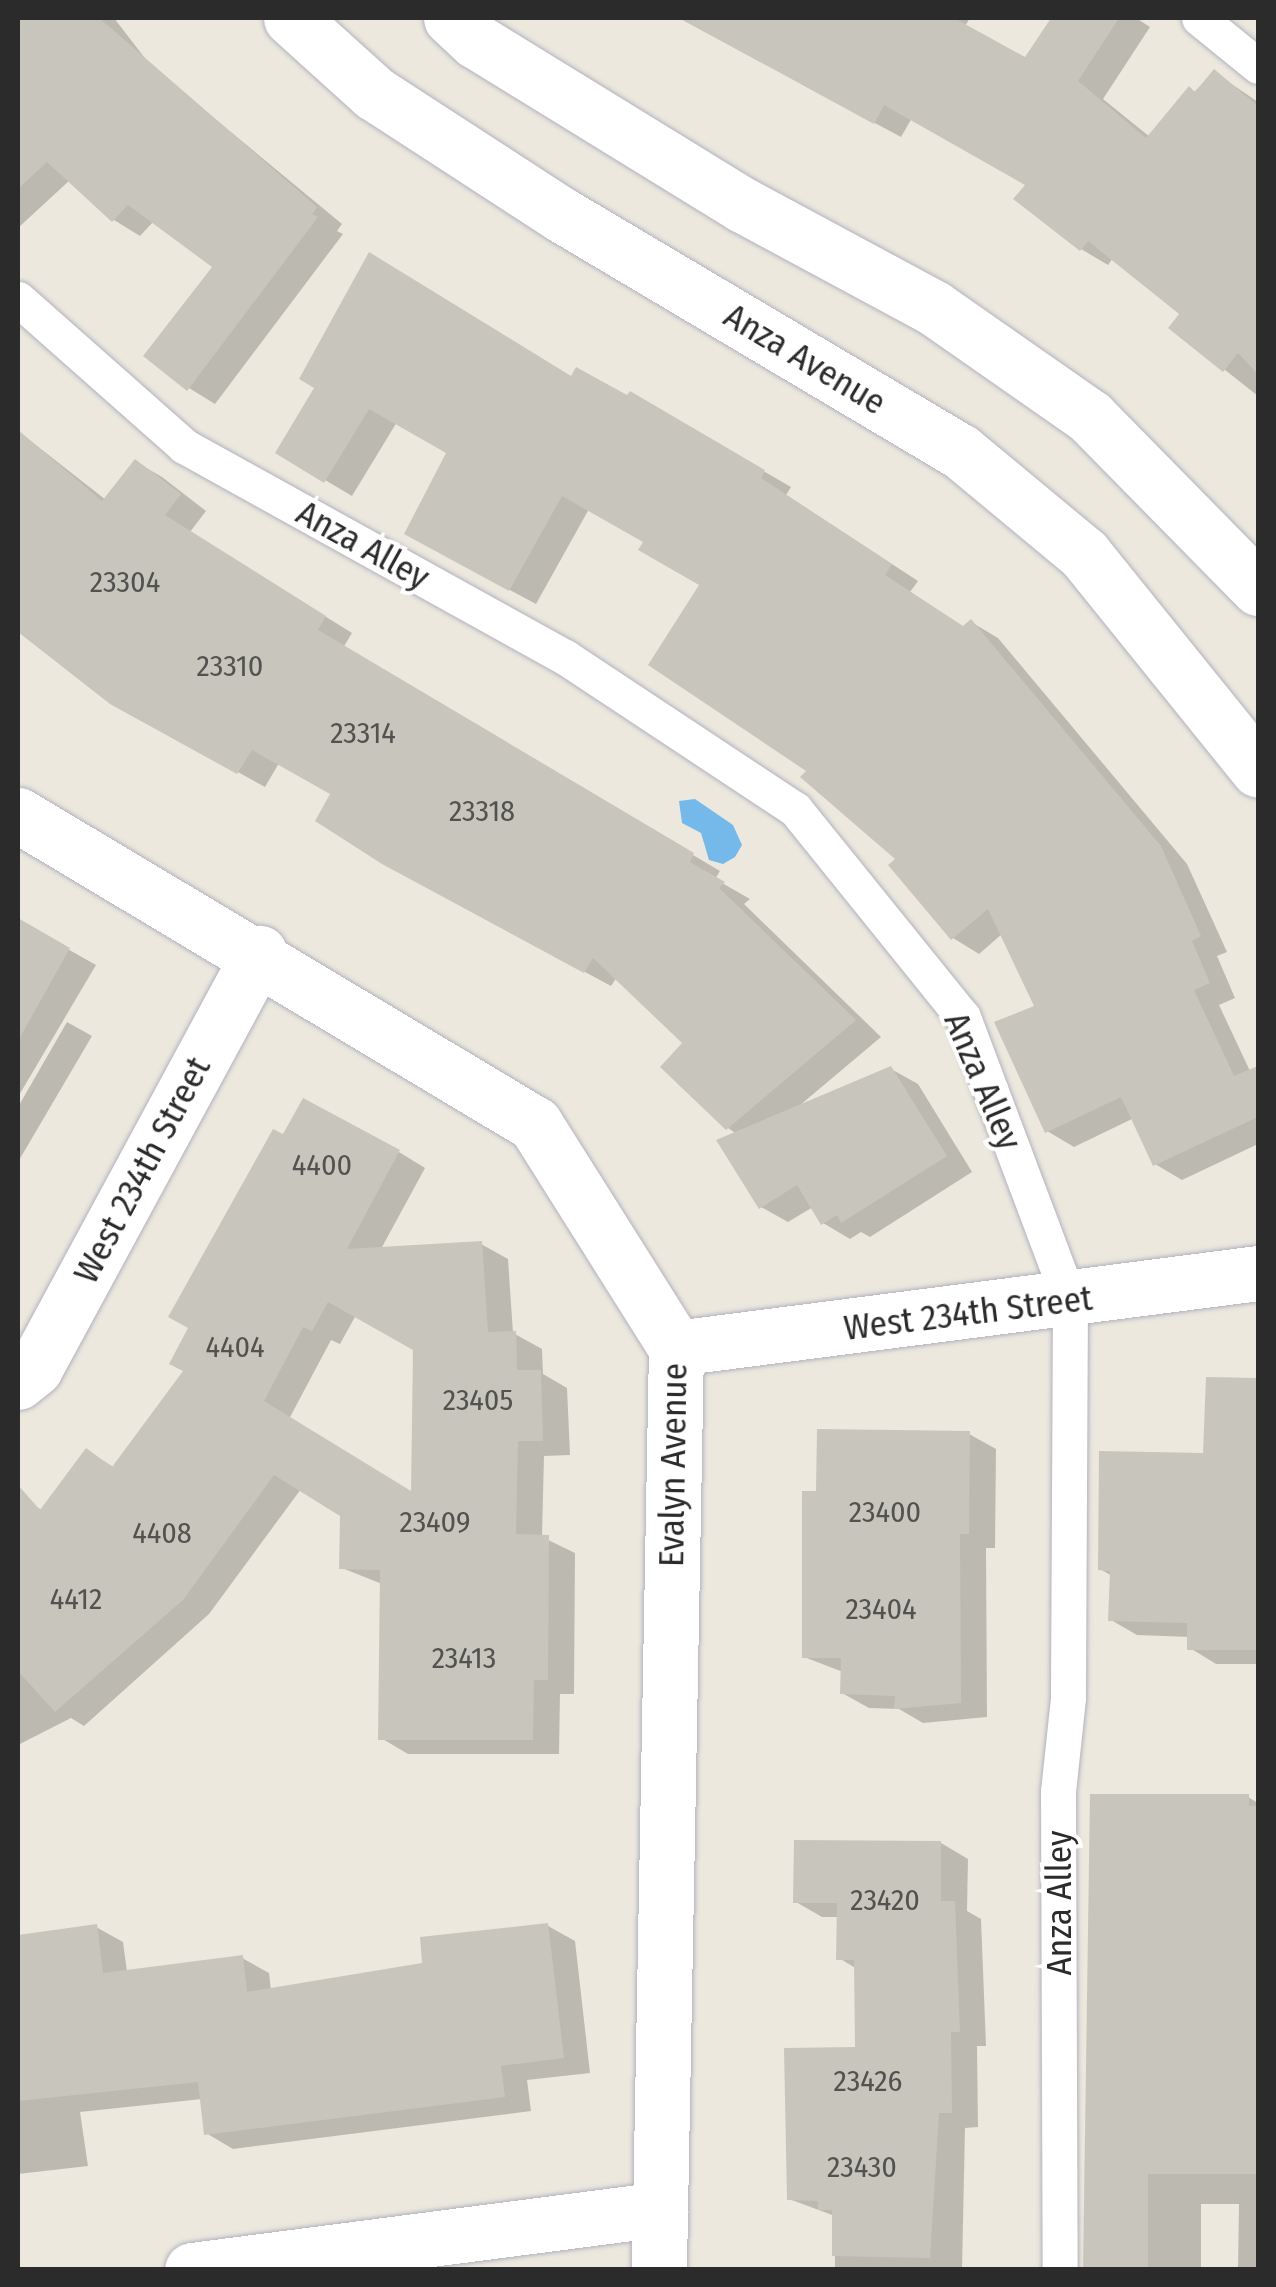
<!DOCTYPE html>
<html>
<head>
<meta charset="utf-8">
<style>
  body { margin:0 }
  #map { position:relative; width:1276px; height:2287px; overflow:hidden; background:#ece8de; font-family:"Fira Sans Condensed",sans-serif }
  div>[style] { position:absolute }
  .water>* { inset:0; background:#75b9ea }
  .shadow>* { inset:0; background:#0003 }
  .building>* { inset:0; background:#c8c6bc }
  .roads { filter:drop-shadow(0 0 2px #b1b2be) drop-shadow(0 0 2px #b1b2be) }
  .lane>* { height:35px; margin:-17.5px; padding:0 17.5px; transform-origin:17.5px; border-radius:17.5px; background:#fff }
  .street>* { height:55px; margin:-27.5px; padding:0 27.5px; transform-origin:27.5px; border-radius:27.5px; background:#fff }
  .secondary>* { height:55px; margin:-27.5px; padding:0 27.5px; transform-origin:27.5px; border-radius:27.5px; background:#fff }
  span { translate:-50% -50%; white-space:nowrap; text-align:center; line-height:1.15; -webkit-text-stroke:8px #fff; paint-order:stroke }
  .number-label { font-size:30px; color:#52524f }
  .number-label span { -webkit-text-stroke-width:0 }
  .street-label { font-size:35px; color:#2b2b2b }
  .frame { position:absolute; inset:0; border:20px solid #2b2b2b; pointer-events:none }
</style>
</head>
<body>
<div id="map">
  <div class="water">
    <div style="clip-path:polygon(695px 799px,733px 825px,742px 845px,735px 857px,723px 864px,709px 860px,701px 833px,682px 823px,679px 801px)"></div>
  </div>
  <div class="shadow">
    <div style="clip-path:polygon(18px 18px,114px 18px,151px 66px,342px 224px,337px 231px,343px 234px,215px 404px,189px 388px,215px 267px,154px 221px,140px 236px,114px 220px,70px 180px,18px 228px)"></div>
    <div style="clip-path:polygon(679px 18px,970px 18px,965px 26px,1026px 61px,1054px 18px,1136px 18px,1150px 27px,1103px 99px,1150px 137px,1214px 72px,1258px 102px,1258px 396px,1172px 328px,1183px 314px,1113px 258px,1108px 265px,1081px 249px,1028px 184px,912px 118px,901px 137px)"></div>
    <div style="clip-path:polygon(572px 379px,628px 399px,631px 394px,791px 487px,786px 495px,918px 581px,910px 592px,965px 628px,971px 622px,998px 638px,1187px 864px,1227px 952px,1217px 956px,1235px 998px,1219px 1005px,1250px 1071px,1258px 1076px,1258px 1144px,1182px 1180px,1155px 1164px,1134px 1118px,1074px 1147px,1047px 1131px,1037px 1007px,1002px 934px,979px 954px,953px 938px,899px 859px,809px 770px,702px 584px,647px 541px,589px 509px,536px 604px,434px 549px,450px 452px,397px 422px,352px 496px,278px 452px,318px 387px)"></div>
    <div style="clip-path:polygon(18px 431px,106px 500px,136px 462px,162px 477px,206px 511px,190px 532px,352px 633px,343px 648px,720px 871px,715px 879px,750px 899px,744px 904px,881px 1037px,799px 1106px,891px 1069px,918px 1084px,972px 1172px,870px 1237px,861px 1232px,850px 1239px,823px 1223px,813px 1207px,788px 1222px,761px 1207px,737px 1134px,728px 1128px,686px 1043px,617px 977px,611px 986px,411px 878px,333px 793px,279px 763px,265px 787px,111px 702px,18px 626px)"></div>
    <div style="clip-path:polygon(18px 921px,96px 965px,18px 1097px)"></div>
    <div style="clip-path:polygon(67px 1022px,92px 1036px,18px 1162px,18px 1107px)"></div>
    <div style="clip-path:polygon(evenodd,399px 1152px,425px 1168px,381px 1249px,481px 1244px,508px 1259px,513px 1333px,542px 1349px,543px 1374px,567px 1388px,570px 1455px,544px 1456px,542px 1537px,575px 1553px,574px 1694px,560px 1694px,559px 1754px,408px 1754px,381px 1738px,382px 1584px,342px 1568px,343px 1515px,301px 1489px,209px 1614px,84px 1726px,71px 1718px,18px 1745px,18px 1520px,34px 1505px,43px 1511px,87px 1451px,115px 1468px,399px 1152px,356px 1315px,415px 1349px,413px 1495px,289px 1419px,331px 1340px,340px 1344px,356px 1315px)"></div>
    <div style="clip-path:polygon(1208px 1380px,1258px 1381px,1258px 1664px,1216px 1664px,1190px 1648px,1190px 1637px,1137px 1635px,1111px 1620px,1112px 1576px,1100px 1569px,1205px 1455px)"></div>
    <div style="clip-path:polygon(969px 1434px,996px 1449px,995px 1548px,986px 1548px,987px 1717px,923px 1723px,899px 1709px,869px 1708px,842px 1693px,843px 1672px,804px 1657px,818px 1493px)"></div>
    <div style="clip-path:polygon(1248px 1797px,1258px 1803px,1258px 2270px,1238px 2270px,1239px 2204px,1201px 2204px,1201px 2270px,1084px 2270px)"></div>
    <div style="clip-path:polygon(941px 1843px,968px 1859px,967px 1911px,981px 1919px,986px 2046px,977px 2046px,978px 2127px,965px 2128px,962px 2270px,835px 2270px,835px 2216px,789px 2199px,858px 2049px,857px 1969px,839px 1958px,839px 1917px,822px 1917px,796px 1902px)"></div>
    <div style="clip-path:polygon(548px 1926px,575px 1941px,590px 2073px,527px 2080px,531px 2111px,233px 2149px,206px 2133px,202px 2099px,80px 2112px,88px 2166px,18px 2174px,18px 1938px,96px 1927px,123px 1942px,127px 1972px,242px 1958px,269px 1973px,271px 1991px,425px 1965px)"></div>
  </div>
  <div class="building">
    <div style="clip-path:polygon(18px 18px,99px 18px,317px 207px,312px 214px,318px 217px,187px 391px,143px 356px,212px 267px,128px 205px,112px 222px,47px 162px,18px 189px)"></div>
    <div style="clip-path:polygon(679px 18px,954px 18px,1025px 57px,1051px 18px,1119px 18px,1078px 81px,1146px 138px,1189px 86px,1195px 92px,1214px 69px,1258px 106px,1258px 374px,1238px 353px,1223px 372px,1168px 328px,1179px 314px,1088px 241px,1080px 251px,1013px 199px,1025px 185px,884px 105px,874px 124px)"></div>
    <div style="clip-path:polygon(369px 252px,571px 376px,576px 367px,627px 395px,630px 391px,765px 470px,761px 478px,892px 564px,885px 575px,963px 626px,971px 619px,1161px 846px,1201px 936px,1192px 941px,1210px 983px,1194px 990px,1234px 1076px,1258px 1066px,1258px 1117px,1153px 1166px,1121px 1097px,1045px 1133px,994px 1022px,1034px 1006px,988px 909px,951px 940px,888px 865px,895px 859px,800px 777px,806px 771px,648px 665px,699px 585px,638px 550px,643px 542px,562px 496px,509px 591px,404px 534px,446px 453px,369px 409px,324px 483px,275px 453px,314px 388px,299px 379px)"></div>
    <div style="clip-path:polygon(18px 430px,102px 501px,135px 459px,181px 494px,165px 515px,326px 616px,318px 630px,694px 853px,690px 862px,725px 882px,719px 888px,856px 1020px,726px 1130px,660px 1067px,682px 1043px,593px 958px,584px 973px,382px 864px,315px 821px,330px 794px,252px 750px,237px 774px,110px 704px,18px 632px)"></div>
    <div style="clip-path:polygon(18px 918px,70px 948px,18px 1041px)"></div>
    <div style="clip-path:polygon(891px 1066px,947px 1156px,841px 1223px,837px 1215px,821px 1225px,797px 1185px,759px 1209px,716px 1140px)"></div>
    <div style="clip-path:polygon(evenodd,303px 1098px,400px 1150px,347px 1249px,482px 1241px,488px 1332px,516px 1331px,517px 1370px,541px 1370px,543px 1441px,518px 1441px,516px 1534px,549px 1535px,548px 1680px,534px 1680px,533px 1740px,378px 1740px,380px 1570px,339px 1569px,340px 1516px,274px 1475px,183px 1600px,55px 1712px,18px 1671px,18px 1485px,40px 1510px,86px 1448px,112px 1467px,183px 1371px,169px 1364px,188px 1328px,168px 1317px,273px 1129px,283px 1134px,303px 1098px,328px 1302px,413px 1350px,411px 1491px,264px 1401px,303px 1327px,312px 1331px,328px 1302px)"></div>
    <div style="clip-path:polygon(1206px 1377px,1258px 1378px,1258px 1650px,1187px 1650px,1187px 1623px,1108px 1621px,1110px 1571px,1098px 1570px,1099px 1451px,1203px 1453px)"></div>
    <div style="clip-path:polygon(817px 1429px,970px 1431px,969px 1534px,960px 1534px,961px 1703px,894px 1709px,895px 1696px,840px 1694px,841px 1658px,802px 1658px,802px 1491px,816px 1491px)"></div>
    <div style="clip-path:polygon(1090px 1794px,1249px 1794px,1249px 1806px,1258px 1806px,1258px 2174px,1148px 2174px,1148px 2270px,1083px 2270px)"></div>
    <div style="clip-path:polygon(794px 1840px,941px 1841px,941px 1901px,955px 1901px,960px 2032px,951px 2032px,952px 2113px,939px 2113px,930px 2258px,832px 2256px,832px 2210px,818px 2210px,818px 2201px,787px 2200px,784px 2048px,855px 2047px,854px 1960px,836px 1960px,837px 1903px,793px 1903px)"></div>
    <div style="clip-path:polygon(548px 1923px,564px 2058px,501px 2066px,505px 2097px,204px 2135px,198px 2082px,18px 2101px,18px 1935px,97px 1924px,103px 1973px,243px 1955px,247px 1992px,422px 1963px,420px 1937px)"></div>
  </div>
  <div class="roads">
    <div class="lane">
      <div style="left:1199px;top:18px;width:76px;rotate:39.1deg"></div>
      <div style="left:18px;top:299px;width:222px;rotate:41.5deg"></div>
      <div style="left:184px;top:446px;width:436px;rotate:29deg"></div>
      <div style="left:565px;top:657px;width:276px;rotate:33.5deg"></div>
      <div style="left:795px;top:809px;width:267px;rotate:51.1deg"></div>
      <div style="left:963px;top:1017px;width:304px;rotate:69.4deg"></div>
      <div style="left:1070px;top:1302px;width:396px;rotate:90.3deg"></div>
      <div style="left:1068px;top:1698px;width:94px;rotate:96.1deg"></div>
      <div style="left:1058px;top:1791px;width:479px;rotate:89.8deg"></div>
    </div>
    <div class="street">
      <div style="left:18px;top:815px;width:602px;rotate:30.87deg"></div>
      <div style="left:535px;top:1124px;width:265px;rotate:57.8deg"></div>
      <div style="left:676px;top:1348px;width:922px;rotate:91.06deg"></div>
      <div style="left:676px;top:1348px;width:587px;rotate:-7.34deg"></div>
      <div style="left:18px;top:1382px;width:22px;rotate:-39deg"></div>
      <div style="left:35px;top:1368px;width:472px;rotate:-61.6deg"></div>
      <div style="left:192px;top:2270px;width:472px;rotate:-7.4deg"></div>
    </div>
    <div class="secondary">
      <div style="left:291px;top:18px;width:112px;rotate:42.1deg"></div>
      <div style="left:374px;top:93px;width:224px;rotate:33deg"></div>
      <div style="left:562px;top:215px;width:463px;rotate:30.7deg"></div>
      <div style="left:960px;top:451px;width:161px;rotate:39.7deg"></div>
      <div style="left:1084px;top:554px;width:277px;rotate:51.1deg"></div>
      <div style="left:451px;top:18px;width:34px;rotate:43deg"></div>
      <div style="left:476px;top:41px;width:313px;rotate:31.6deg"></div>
      <div style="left:743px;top:205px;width:217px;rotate:28.3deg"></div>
      <div style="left:934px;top:308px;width:190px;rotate:34.9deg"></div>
      <div style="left:1090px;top:417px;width:240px;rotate:45.5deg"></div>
    </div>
  </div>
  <div class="number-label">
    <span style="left:125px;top:582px">23304</span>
    <span style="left:230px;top:666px">23310</span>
    <span style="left:363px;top:733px">23314</span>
    <span style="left:482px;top:811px">23318</span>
    <span style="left:322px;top:1165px">4400</span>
    <span style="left:235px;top:1347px">4404</span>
    <span style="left:478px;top:1400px">23405</span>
    <span style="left:885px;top:1512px">23400</span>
    <span style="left:435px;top:1522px">23409</span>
    <span style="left:162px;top:1533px">4408</span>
    <span style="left:76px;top:1599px">4412</span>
    <span style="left:881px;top:1609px">23404</span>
    <span style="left:464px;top:1658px">23413</span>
    <span style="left:885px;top:1900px">23420</span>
    <span style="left:868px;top:2081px">23426</span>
    <span style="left:862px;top:2167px">23430</span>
  </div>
  <div class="street-label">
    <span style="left:805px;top:359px;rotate:31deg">Anza Avenue</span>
    <span style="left:363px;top:545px;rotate:29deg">Anza Alley</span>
    <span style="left:983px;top:1081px;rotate:67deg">Anza Alley</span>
    <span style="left:142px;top:1170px;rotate:-62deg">West 234th Street</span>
    <span style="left:968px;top:1313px;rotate:-7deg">West 234th Street</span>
    <span style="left:673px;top:1465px;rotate:-89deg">Evalyn Avenue</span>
    <span style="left:1059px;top:1903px;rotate:-90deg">Anza Alley</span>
  </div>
  <div class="frame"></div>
</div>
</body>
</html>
